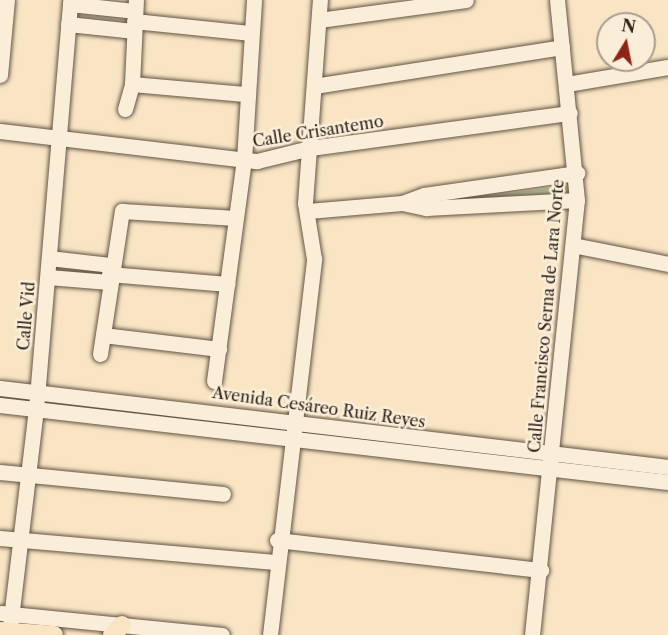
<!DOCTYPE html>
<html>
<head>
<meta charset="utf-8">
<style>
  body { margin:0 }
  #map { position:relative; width:668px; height:635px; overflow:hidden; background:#f9e5c4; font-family:"Libre Caslon Text",serif }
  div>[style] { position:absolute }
  .green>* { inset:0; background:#b8c698 }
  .roads { filter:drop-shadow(0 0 2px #625544) drop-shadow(0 0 2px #625544) }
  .minor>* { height:15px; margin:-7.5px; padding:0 7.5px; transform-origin:7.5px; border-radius:7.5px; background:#fbeed9 }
  .major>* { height:18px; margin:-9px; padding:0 9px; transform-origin:9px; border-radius:9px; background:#f9e5c4 }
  span { translate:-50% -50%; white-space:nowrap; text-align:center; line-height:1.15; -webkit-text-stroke:5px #fbeed9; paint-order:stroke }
  .street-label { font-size:16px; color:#2f2519 }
  .north { position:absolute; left:596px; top:12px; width:60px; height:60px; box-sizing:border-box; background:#fbeed9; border:2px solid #a99e8c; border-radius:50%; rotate:10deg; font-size:16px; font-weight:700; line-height:24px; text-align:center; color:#2f2519 }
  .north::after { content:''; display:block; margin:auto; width:21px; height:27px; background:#8f2418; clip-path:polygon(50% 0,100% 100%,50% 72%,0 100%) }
</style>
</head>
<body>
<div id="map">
  <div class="green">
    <div style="clip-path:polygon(575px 184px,577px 193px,434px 204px)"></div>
  </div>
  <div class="roads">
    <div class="minor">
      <div style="left:70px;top:4px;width:64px;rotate:6.2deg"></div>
      <div style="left:319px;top:20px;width:148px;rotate:-7.7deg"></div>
      <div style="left:134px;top:21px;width:118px;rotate:5.9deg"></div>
      <div style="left:68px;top:24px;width:65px;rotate:6.1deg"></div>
      <div style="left:0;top:75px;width:75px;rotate:-84.7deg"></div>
      <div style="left:132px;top:84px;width:113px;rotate:5.1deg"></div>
      <div style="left:132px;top:84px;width:84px;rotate:-87.3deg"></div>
      <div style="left:567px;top:84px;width:102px;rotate:-9.6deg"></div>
      <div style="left:314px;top:86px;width:251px;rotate:-8.9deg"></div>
      <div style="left:125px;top:109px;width:26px;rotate:-74deg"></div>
      <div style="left:0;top:131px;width:259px;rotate:6.7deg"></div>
      <div style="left:257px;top:161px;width:55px;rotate:-13.8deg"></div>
      <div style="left:310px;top:148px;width:262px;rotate:-7.7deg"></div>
      <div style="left:402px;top:203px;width:25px;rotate:12deg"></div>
      <div style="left:426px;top:208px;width:151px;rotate:-3deg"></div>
      <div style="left:308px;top:211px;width:94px;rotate:-4.9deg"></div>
      <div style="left:402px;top:203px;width:23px;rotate:-20deg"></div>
      <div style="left:424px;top:195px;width:155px;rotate:-8.2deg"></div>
      <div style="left:573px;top:245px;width:97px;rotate:11.3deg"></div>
      <div style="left:49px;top:258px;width:61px;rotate:6.5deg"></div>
      <div style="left:109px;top:274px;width:119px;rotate:4.8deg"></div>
      <div style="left:48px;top:277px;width:61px;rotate:4.7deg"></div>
      <div style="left:103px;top:335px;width:117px;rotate:6.9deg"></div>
      <div style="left:100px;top:354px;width:145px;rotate:-81.3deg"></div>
      <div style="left:122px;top:211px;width:114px;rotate:3.5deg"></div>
      <div style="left:214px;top:381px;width:223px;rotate:-82.3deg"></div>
      <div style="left:244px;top:160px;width:160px;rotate:-86.4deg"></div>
      <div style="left:0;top:388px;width:673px;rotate:6.74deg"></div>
      <div style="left:0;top:405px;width:672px;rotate:6.58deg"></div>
      <div style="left:0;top:472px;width:224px;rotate:5.6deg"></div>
      <div style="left:0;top:538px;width:276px;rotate:5deg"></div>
      <div style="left:277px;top:540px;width:266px;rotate:6.5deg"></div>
      <div style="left:1px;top:613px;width:222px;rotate:5.7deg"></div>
      <div style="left:9px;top:635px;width:228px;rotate:-83.2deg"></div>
      <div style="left:36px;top:409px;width:410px;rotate:-85.2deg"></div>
      <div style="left:270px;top:635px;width:379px;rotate:-83.3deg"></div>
      <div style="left:314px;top:259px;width:57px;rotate:-99.1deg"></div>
      <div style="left:305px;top:203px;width:204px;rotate:-85.8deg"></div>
      <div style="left:532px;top:635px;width:437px;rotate:-84.1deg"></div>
      <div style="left:577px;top:200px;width:201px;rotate:-95.7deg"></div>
    </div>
    <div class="major">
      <div style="left:0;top:631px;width:54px;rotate:4.2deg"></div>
      <div style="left:112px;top:635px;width:14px;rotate:-45deg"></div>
    </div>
  </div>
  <div class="street-label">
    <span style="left:318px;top:131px;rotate:-9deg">Calle Crisantemo</span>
    <span style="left:26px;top:316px;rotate:-85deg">Calle Vid</span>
    <span style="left:546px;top:316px;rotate:-85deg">Calle Francisco Serna de Lara Norte</span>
    <span style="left:319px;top:407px;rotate:8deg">Avenida Cesáreo Ruiz Reyes</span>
  </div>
  <div class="north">N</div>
</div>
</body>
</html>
